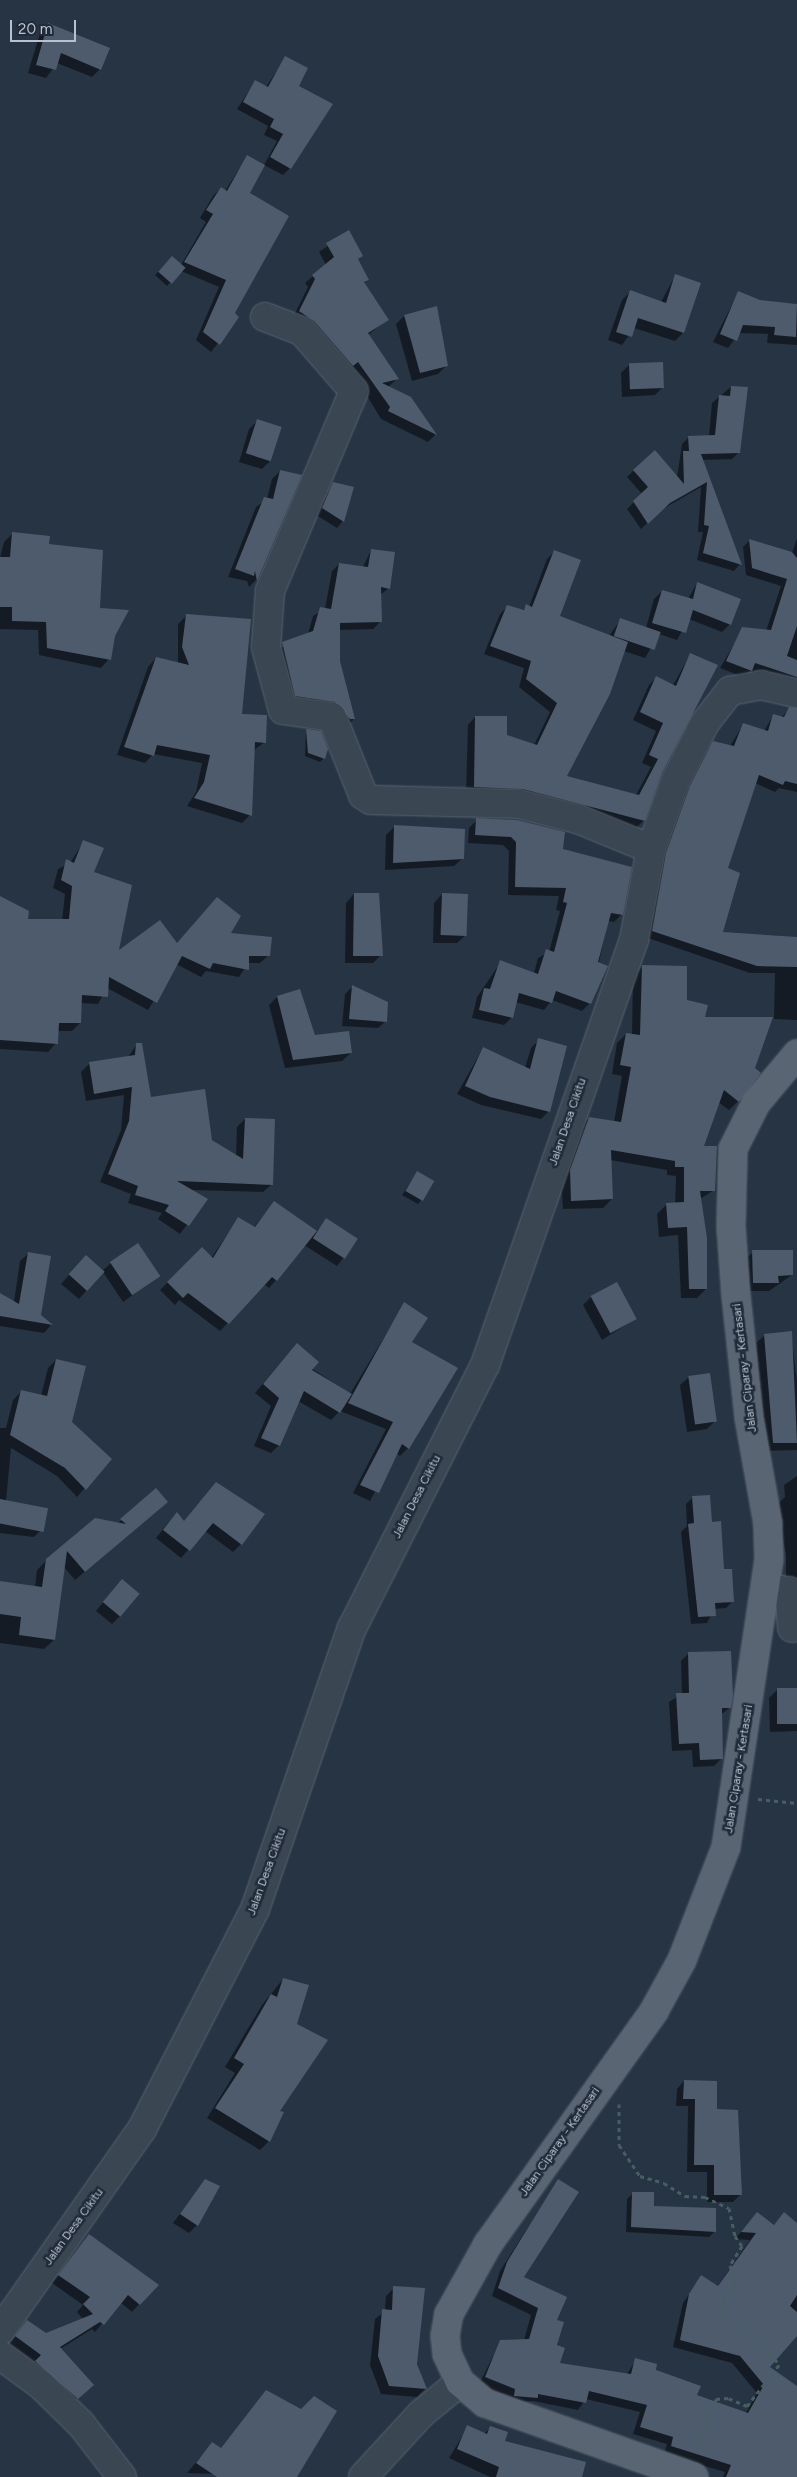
<!DOCTYPE html>
<html>
<head>
<meta charset="utf-8">
<style>
  body { margin:0 }
  #map { position:relative; width:797px; height:2477px; overflow:hidden; background:#273444; font-family:Figtree,sans-serif }
  div>[style] { position:absolute }
  .shadow>* { inset:0; background:#0007 }
  .building>* { inset:0; background:#4e5b6d; transform-origin:0 0 }
  .path>* { height:3px; margin-top:-1.5px; transform-origin:0; background:repeating-linear-gradient(90deg,#475f61 0 4px,transparent 0 8px) }
  .roads { filter:drop-shadow(0 0 1px #5a6471) drop-shadow(0 0 1px #5a6471) }
  .minor>* { height:28px; margin:-14px; padding:0 14px; transform-origin:14px; border-radius:14px; background:#3b4653 }
  .major>* { height:28px; margin:-14px; padding:0 14px; transform-origin:14px; border-radius:14px; background:#596573 }
  span { translate:-50% -50%; white-space:nowrap; text-align:center; line-height:1.15; -webkit-text-stroke:5px #202b39; paint-order:stroke }
  .street-label { font-size:12px; color:#b9c1cd }
  .scale { position:absolute; left:10px; top:20px; width:66px; height:22px; box-sizing:border-box; border:2px solid #b9c1cd; border-top:0; padding-left:6px; font-size:15px; line-height:18px; white-space:nowrap; color:#b9c1cd; -webkit-text-stroke:4px #202b39; paint-order:stroke }
</style>
</head>
<body>
<div id="map">
  <div class="shadow">
    <div style="clip-path:polygon(48px 24px,100px 69px,92px 77px,57px 63px,46px 78px,28px 73px,40px 33px)"></div>
    <div style="clip-path:polygon(286px 57px,297px 87px,290px 168px,283px 175px,264px 165px,277px 141px,264px 135px,268px 126px,237px 109px,255px 82px,266px 87px)"></div>
    <div style="clip-path:polygon(247px 157px,248px 193px,234px 313px,238px 317px,211px 352px,196px 340px,219px 287px,181px 271px,167px 286px,155px 275px,172px 258px,181px 265px,206px 222px,200px 218px,213px 196px,221px 188px,225px 191px)"></div>
    <div style="clip-path:polygon(348px 232px,362px 256px,357px 260px,368px 280px,364px 283px,387px 320px,368px 335px,397px 379px,388px 387px,410px 398px,435px 435px,428px 442px,381px 419px,350px 368px,292px 319px,308px 287px,305px 283px,326px 265px,319px 252px)"></div>
    <div style="clip-path:polygon(675px 276px,699px 284px,683px 333px,675px 341px,634px 328px,622px 345px,608px 340px,622px 300px,630px 292px,661px 302px)"></div>
    <div style="clip-path:polygon(738px 293px,760px 301px,797px 304px,797px 345px,767px 343px,768px 334px,739px 333px,728px 348px,713px 342px)"></div>
    <div style="clip-path:polygon(404px 316px,447px 365px,438px 374px,412px 381px,396px 324px)"></div>
    <div style="clip-path:polygon(629px 365px,663px 387px,655px 395px,622px 397px,621px 373px)"></div>
    <div style="clip-path:polygon(731px 387px,739px 452px,732px 459px,702px 460px,740px 564px,734px 571px,697px 560px,703px 532px,698px 532px,701px 487px,661px 510px,641px 529px,627px 509px,642px 494px,627px 477px,634px 470px,677px 478px,682px 444px,689px 437px,709px 436px,712px 403px)"></div>
    <div style="clip-path:polygon(257px 421px,271px 460px,262px 469px,239px 462px,249px 429px)"></div>
    <div style="clip-path:polygon(280px 471px,300px 476px,256px 580px,249px 587px,247px 581px,228px 577px,256px 507px,267px 499px,272px 479px)"></div>
    <div style="clip-path:polygon(333px 484px,353px 488px,343px 521px,337px 528px,316px 515px)"></div>
    <div style="clip-path:polygon(13px 533px,99px 609px,114px 636px,109px 659px,101px 668px,39px 655px,38px 630px,0 629px,0 558px,4px 542px)"></div>
    <div style="clip-path:polygon(797px 538px,797px 688px,750px 671px,743px 677px,720px 668px,743px 629px,766px 631px,781px 586px,746px 575px,743px 547px,750px 540px,792px 553px)"></div>
    <div style="clip-path:polygon(371px 550px,389px 588px,380px 595px,380px 622px,373px 629px,338px 630px,339px 661px,354px 719px,347px 726px,289px 703px,275px 651px,308px 634px,313px 616px,325px 609px,332px 571px,339px 564px,363px 567px)"></div>
    <div style="clip-path:polygon(554px 552px,558px 617px,609px 636px,621px 619px,646px 628px,654px 599px,662px 591px,688px 599px,697px 583px,730px 624px,722px 632px,689px 619px,677px 640px,659px 634px,645px 658px,624px 651px,566px 777px,636px 795px,651px 767px,642px 763px,656px 731px,633px 720px,649px 685px,656px 678px,673px 685px,690px 655px,661px 772px,644px 820px,636px 828px,466px 794px,468px 725px,475px 717px,506px 736px,534px 745px,550px 712px,519px 687px,524px 668px,484px 654px,500px 614px,508px 606px,521px 610px,529px 607px,547px 559px)"></div>
    <div style="clip-path:polygon(186px 616px,241px 715px,265px 742px,254px 750px,250px 815px,242px 823px,187px 806px,196px 792px,202px 763px,153px 754px,145px 763px,117px 755px,148px 667px,156px 658px,178px 664px,178px 624px)"></div>
    <div style="clip-path:polygon(790px 708px,797px 709px,797px 792px,779px 788px,775px 792px,755px 783px,726px 869px,721px 933px,797px 938px,797px 1020px,774px 1019px,775px 973px,750px 973px,645px 937px,660px 861px,684px 794px,707px 750px,714px 743px,730px 746px,743px 725px,764px 731px,773px 716px,781px 718px)"></div>
    <div style="clip-path:polygon(306px 730px,324px 758px,320px 762px,305px 756px)"></div>
    <div style="clip-path:polygon(477px 820px,561px 850px,622px 914px,614px 922px,608px 921px,590px 1003px,582px 1011px,552px 1000px,544px 1010px,515px 1002px,512px 1017px,504px 1025px,472px 1018px,477px 997px,501px 962px,534px 973px,538px 958px,549px 952px,560px 911px,556px 910px,559px 896px,508px 895px,509px 851px,503px 845px,468px 843px,469px 828px)"></div>
    <div style="clip-path:polygon(395px 826px,463px 858px,454px 866px,385px 870px,386px 835px)"></div>
    <div style="clip-path:polygon(84px 841px,117px 953px,229px 934px,269px 955px,260px 963px,248px 963px,239px 977px,206px 971px,201px 977px,176px 964px,148px 1010px,107px 988px,98px 1004px,80px 1003px,80px 1023px,72px 1031px,57px 1031px,56px 1043px,48px 1052px,0 1049px,0 898px,27px 921px,62px 921px,65px 894px,53px 888px,58px 869px,70px 863px)"></div>
    <div style="clip-path:polygon(354px 894px,381px 955px,373px 963px,345px 963px,346px 903px)"></div>
    <div style="clip-path:polygon(442px 894px,466px 935px,457px 943px,433px 943px,434px 903px)"></div>
    <div style="clip-path:polygon(642px 967px,704px 1018px,738px 1101px,729px 1110px,718px 1102px,702px 1147px,714px 1190px,700px 1199px,706px 1289px,697px 1298px,681px 1298px,678px 1235px,659px 1237px,657px 1214px,666px 1205px,675px 1204px,676px 1176px,667px 1175px,667px 1170px,610px 1160px,612px 1199px,603px 1208px,563px 1209px,561px 1180px,580px 1127px,589px 1118px,614px 1122px,622px 1076px,612px 1074px,617px 1043px,626px 1034px,632px 1035px,633px 976px)"></div>
    <div style="clip-path:polygon(352px 987px,386px 1021px,378px 1028px,342px 1026px,345px 994px)"></div>
    <div style="clip-path:polygon(300px 990px,314px 1037px,351px 1053px,342px 1061px,285px 1068px,269px 1005px,277px 997px)"></div>
    <div style="clip-path:polygon(539px 1040px,549px 1111px,541px 1119px,481px 1105px,457px 1094px,483px 1048px,525px 1068px,531px 1048px)"></div>
    <div style="clip-path:polygon(137px 1044px,150px 1098px,236px 1156px,237px 1127px,245px 1119px,272px 1184px,263px 1192px,189px 1190px,206px 1199px,180px 1234px,158px 1219px,162px 1213px,128px 1203px,131px 1194px,100px 1182px,121px 1130px,124px 1095px,86px 1101px,81px 1072px,89px 1064px,128px 1057px)"></div>
    <div style="clip-path:polygon(417px 1173px,421px 1200px,418px 1204px,402px 1195px)"></div>
    <div style="clip-path:polygon(274px 1203px,316px 1232px,326px 1220px,357px 1240px,337px 1266px,304px 1245px,276px 1280px,269px 1288px,264px 1284px,220px 1331px,179px 1300px,175px 1305px,160px 1290px,202px 1248px,211px 1258px,239px 1218px,254px 1227px)"></div>
    <div style="clip-path:polygon(753px 1252px,792px 1275px,769px 1291px,745px 1291px,745px 1260px)"></div>
    <div style="clip-path:polygon(29px 1253px,39px 1316px,51px 1325px,44px 1333px,0 1326px,0 1295px,14px 1302px,20px 1261px)"></div>
    <div style="clip-path:polygon(111px 1263px,159px 1276px,123px 1302px,103px 1272px,79px 1299px,61px 1284px,78px 1265px,102px 1271px)"></div>
    <div style="clip-path:polygon(591px 1297px,635px 1319px,602px 1340px,583px 1305px)"></div>
    <div style="clip-path:polygon(404px 1304px,410px 1343px,456px 1368px,408px 1448px,400px 1456px,396px 1453px,370px 1501px,353px 1493px,386px 1429px,340px 1411px,331px 1420px,298px 1401px,279px 1445px,271px 1453px,254px 1446px,271px 1406px,255px 1393px,289px 1353px,350px 1394px)"></div>
    <div style="clip-path:polygon(791px 1332px,797px 1381px,797px 1450px,765px 1451px,756px 1343px,765px 1335px)"></div>
    <div style="clip-path:polygon(56px 1360px,71px 1422px,110px 1459px,77px 1497px,57px 1476px,11px 1448px,6px 1501px,42px 1529px,34px 1537px,0 1533px,0 1428px,6px 1428px,13px 1400px,21px 1392px,41px 1396px,48px 1368px)"></div>
    <div style="clip-path:polygon(689px 1377px,715px 1421px,707px 1429px,687px 1432px,680px 1385px)"></div>
    <div style="clip-path:polygon(797px 1476px,797px 1598px,786px 1584px,786px 1554px,775px 1506px,785px 1497px,784px 1485px)"></div>
    <div style="clip-path:polygon(216px 1483px,241px 1544px,233px 1552px,205px 1531px,181px 1558px,156px 1538px,169px 1522px,184px 1522px)"></div>
    <div style="clip-path:polygon(156px 1490px,167px 1502px,75px 1580px,64px 1567px,54px 1640px,44px 1649px,0 1643px,0 1582px,35px 1587px,37px 1570px,47px 1560px,117px 1524px)"></div>
    <div style="clip-path:polygon(693px 1497px,711px 1523px,733px 1601px,726px 1608px,714px 1609px,707px 1623px,691px 1624px,681px 1532px,687px 1526px,686px 1504px)"></div>
    <div style="clip-path:polygon(114px 1589px,120px 1616px,112px 1624px,96px 1611px)"></div>
    <div style="clip-path:polygon(689px 1653px,730px 1707px,721px 1715px,722px 1758px,714px 1766px,693px 1767px,692px 1750px,672px 1751px,669px 1702px,682px 1694px,681px 1661px)"></div>
    <div style="clip-path:polygon(797px 1689px,797px 1731px,770px 1732px,769px 1698px,777px 1690px)"></div>
    <div style="clip-path:polygon(283px 1979px,296px 2025px,279px 2111px,269px 2141px,260px 2150px,207px 2118px,235px 2073px,225px 2067px,262px 2005px)"></div>
    <div style="clip-path:polygon(684px 2081px,715px 2111px,741px 2194px,733px 2202px,707px 2202px,707px 2172px,687px 2172px,688px 2106px,676px 2106px,677px 2089px)"></div>
    <div style="clip-path:polygon(205px 2181px,197px 2225px,189px 2233px,173px 2223px)"></div>
    <div style="clip-path:polygon(558px 2181px,522px 2277px,556px 2321px,559px 2364px,627px 2374px,636px 2360px,696px 2395px,746px 2413px,757px 2393px,732px 2363px,673px 2347px,683px 2303px,701px 2277px,717px 2287px,750px 2240px,735px 2239px,757px 2213px,773px 2226px,784px 2214px,797px 2224px,797px 2334px,768px 2367px,797px 2388px,797px 2477px,723px 2477px,725px 2472px,664px 2454px,667px 2444px,633px 2434px,640px 2412px,586px 2399px,578px 2410px,533px 2401px,508px 2403px,508px 2396px,479px 2384px,501px 2341px,524px 2340px,531px 2315px,492px 2296px,500px 2271px)"></div>
    <div style="clip-path:polygon(632px 2194px,652px 2207px,714px 2232px,709px 2237px,626px 2232px,627px 2199px)"></div>
    <div style="clip-path:polygon(89px 2236px,157px 2285px,132px 2312px,120px 2302px,95px 2332px,92px 2329px,60px 2349px,85px 2392px,69px 2405px,28px 2369px,35px 2363px,9px 2344px,27px 2321px,45px 2334px,83px 2319px,77px 2312px,83px 2305px,52px 2283px)"></div>
    <div style="clip-path:polygon(394px 2288px,425px 2389px,417px 2397px,381px 2394px,370px 2365px,375px 2319px,385px 2311px,386px 2296px)"></div>
    <div style="clip-path:polygon(266px 2392px,294px 2477px,187px 2473px,212px 2443px,220px 2449px)"></div>
    <div style="clip-path:polygon(468px 2427px,484px 2434px,490px 2428px,503px 2442px,580px 2477px,490px 2477px,449px 2458px)"></div>
  </div>
  <div class="building">
    <div style="clip-path:polygon(48px 23px,110px 48px,101px 70px,61px 53px,56px 70px,36px 65px)"></div>
    <div style="clip-path:polygon(285px 56px,308px 68px,299px 86px,333px 104px,291px 169px,270px 157px,283px 134px,270px 127px,274px 119px,243px 102px,255px 80px,268px 87px)"></div>
    <div style="clip-path:polygon(247px 155px,265px 165px,250px 193px,289px 216px,235px 313px,239px 317px,220px 345px,203px 332px,226px 280px,184px 262px,213px 214px,206px 210px,221px 187px,227px 191px)"></div>
    <div style="clip-path:polygon(349px 230px,363px 256px,358px 259px,369px 280px,364px 282px,389px 320px,368px 333px,399px 379px,382px 383px,411px 397px,437px 435px,388px 411px,390px 407px,358px 362px,353px 366px,314px 321px,299px 311px,315px 279px,312px 275px,334px 257px,326px 243px)"></div>
    <div style="left:172px;top:256px;width:18px;height:21px;rotate:41deg"></div>
    <div style="clip-path:polygon(675px 274px,701px 283px,684px 333px,638px 318px,632px 337px,616px 332px,630px 290px,666px 303px)"></div>
    <div style="clip-path:polygon(738px 291px,760px 300px,797px 304px,796px 337px,774px 335px,775px 327px,743px 325px,737px 341px,720px 334px)"></div>
    <div style="clip-path:polygon(437px 306px,448px 366px,420px 373px,404px 315px)"></div>
    <div style="left:663px;top:362px;width:26px;height:34px;rotate:88deg"></div>
    <div style="clip-path:polygon(731px 386px,748px 387px,740px 453px,701px 454px,742px 565px,703px 553px,709px 526px,704px 525px,707px 482px,670px 503px,648px 524px,633px 501px,648px 487px,633px 470px,655px 450px,684px 484px,683px 451px,689px 451px,688px 436px,715px 435px,719px 395px,730px 396px)"></div>
    <div style="left:257px;top:419px;width:26px;height:36px;rotate:18deg"></div>
    <div style="clip-path:polygon(280px 470px,302px 475px,257px 581px,255px 571px,254px 576px,235px 569px,264px 497px,273px 499px)"></div>
    <div style="clip-path:polygon(333px 482px,354px 487px,344px 522px,322px 508px)"></div>
    <div style="clip-path:polygon(12px 532px,50px 536px,49px 544px,103px 550px,100px 608px,129px 610px,115px 636px,111px 660px,47px 648px,46px 622px,12px 621px,12px 607px,0 607px,0 557px,10px 557px)"></div>
    <div style="clip-path:polygon(749px 539px,792px 552px,797px 558px,797px 626px,787px 656px,797px 660px,797px 677px,755px 663px,752px 671px,726px 661px,742px 627px,771px 630px,787px 579px,752px 568px)"></div>
    <div style="clip-path:polygon(371px 549px,395px 552px,390px 589px,381px 587px,382px 622px,340px 623px,340px 661px,355px 719px,350px 719px,335px 702px,295px 696px,282px 642px,313px 631px,320px 607px,331px 609px,339px 563px,368px 567px)"></div>
    <div style="clip-path:polygon(554px 550px,581px 560px,560px 616px,628px 642px,610px 694px,567px 776px,639px 795px,658px 759px,649px 755px,663px 723px,640px 712px,656px 676px,676px 686px,690px 653px,718px 665px,662px 773px,645px 821px,523px 789px,474px 787px,475px 716px,507px 716px,507px 735px,537px 745px,557px 703px,526px 679px,531px 661px,490px 646px,507px 605px,524px 610px,526px 604px,532px 607px)"></div>
    <div style="clip-path:polygon(697px 582px,741px 599px,731px 625px,693px 610px,686px 633px,652px 623px,662px 590px,693px 599px)"></div>
    <div style="clip-path:polygon(186px 614px,251px 619px,242px 714px,267px 715px,266px 743px,255px 742px,252px 816px,194px 798px,204px 782px,210px 755px,157px 745px,154px 756px,124px 747px,156px 657px,189px 665px,182px 647px)"></div>
    <div style="left:620px;top:618px;width:43px;height:19px;rotate:19deg"></div>
    <div style="clip-path:polygon(789px 707px,797px 708px,797px 784px,785px 781px,783px 785px,759px 775px,728px 868px,740px 873px,723px 932px,797px 937px,797px 967px,757px 966px,652px 931px,666px 853px,690px 786px,713px 741px,734px 746px,743px 723px,768px 731px,773px 714px,784px 717px)"></div>
    <div style="clip-path:polygon(306px 729px,321px 731px,328px 749px,325px 759px,308px 753px)"></div>
    <div style="clip-path:polygon(476px 818px,517px 820px,565px 832px,563px 849px,632px 867px,623px 915px,611px 913px,598px 962px,608px 966px,591px 1004px,556px 991px,552px 1003px,519px 993px,513px 1018px,479px 1010px,484px 988px,490px 989px,500px 960px,538px 974px,546px 949px,554px 952px,567px 903px,563px 902px,566px 888px,515px 887px,516px 842px,511px 837px,475px 835px)"></div>
    <div style="clip-path:polygon(394px 825px,465px 829px,464px 859px,393px 863px)"></div>
    <div style="clip-path:polygon(83px 840px,104px 848px,94px 872px,132px 885px,119px 950px,160px 920px,177px 943px,217px 897px,241px 916px,231px 933px,272px 937px,270px 956px,249px 956px,249px 970px,213px 963px,210px 969px,182px 956px,157px 1003px,109px 977px,108px 997px,82px 995px,81px 1023px,59px 1023px,58px 1044px,0 1040px,0 896px,29px 911px,28px 919px,69px 919px,72px 886px,61px 880px,66px 859px,74px 863px)"></div>
    <div style="clip-path:polygon(354px 893px,379px 893px,383px 956px,353px 956px)"></div>
    <div style="left:442px;top:893px;width:26px;height:42px;rotate:2deg"></div>
    <div style="clip-path:polygon(642px 965px,687px 966px,687px 1000px,708px 1005px,705px 1017px,773px 1017px,755px 1068px,761px 1073px,739px 1102px,724px 1090px,704px 1146px,717px 1146px,715px 1191px,700px 1191px,707px 1238px,707px 1289px,689px 1289px,687px 1227px,668px 1228px,666px 1203px,684px 1202px,684px 1167px,675px 1167px,675px 1161px,611px 1150px,613px 1199px,571px 1201px,570px 1170px,589px 1117px,621px 1122px,631px 1067px,620px 1065px,626px 1033px,640px 1035px)"></div>
    <div style="clip-path:polygon(352px 985px,388px 1002px,387px 1022px,349px 1019px)"></div>
    <div style="clip-path:polygon(300px 989px,315px 1035px,349px 1031px,352px 1053px,293px 1060px,277px 996px)"></div>
    <div style="clip-path:polygon(538px 1038px,567px 1046px,550px 1112px,490px 1097px,465px 1086px,483px 1047px,530px 1069px)"></div>
    <div style="clip-path:polygon(136px 1043px,142px 1043px,151px 1097px,205px 1089px,212px 1140px,243px 1159px,245px 1118px,275px 1119px,273px 1185px,177px 1181px,208px 1199px,189px 1226px,165px 1211px,169px 1205px,135px 1195px,138px 1186px,108px 1174px,129px 1121px,132px 1087px,94px 1094px,89px 1062px,135px 1055px)"></div>
    <div style="left:417px;top:1171px;width:20px;height:23px;rotate:30deg"></div>
    <div style="clip-path:polygon(274px 1201px,317px 1231px,277px 1281px,272px 1277px,229px 1324px,188px 1293px,183px 1298px,167px 1282px,202px 1247px,213px 1258px,238px 1217px,255px 1227px)"></div>
    <div style="left:326px;top:1218px;width:38px;height:24px;rotate:33deg"></div>
    <div style="left:138px;top:1243px;width:40px;height:34px;rotate:56deg"></div>
    <div style="clip-path:polygon(752px 1250px,793px 1250px,793px 1275px,778px 1276px,779px 1283px,753px 1283px)"></div>
    <div style="clip-path:polygon(28px 1252px,51px 1256px,41px 1315px,53px 1325px,0 1316px,0 1293px,19px 1304px)"></div>
    <div style="left:86px;top:1255px;width:25px;height:26px;rotate:42deg"></div>
    <div style="left:617px;top:1282px;width:42px;height:30px;rotate:62deg"></div>
    <div style="clip-path:polygon(404px 1302px,428px 1318px,412px 1342px,458px 1368px,409px 1449px,402px 1444px,379px 1493px,360px 1485px,393px 1422px,348px 1403px)"></div>
    <div style="clip-path:polygon(792px 1331px,797px 1443px,773px 1443px,764px 1334px)"></div>
    <div style="clip-path:polygon(297px 1343px,319px 1362px,312px 1370px,352px 1394px,340px 1413px,304px 1391px,280px 1446px,261px 1438px,279px 1398px,263px 1384px)"></div>
    <div style="clip-path:polygon(56px 1359px,86px 1366px,72px 1422px,112px 1459px,86px 1490px,65px 1468px,10px 1435px,21px 1390px,47px 1396px)"></div>
    <div style="left:710px;top:1373px;width:49px;height:22px;rotate:82deg"></div>
    <div style="clip-path:polygon(216px 1482px,265px 1514px,242px 1545px,213px 1523px,190px 1551px,163px 1530px,177px 1512px,184px 1521px)"></div>
    <div style="clip-path:polygon(156px 1488px,168px 1502px,85px 1572px,67px 1551px,55px 1640px,19px 1635px,21px 1617px,0 1614px,0 1581px,42px 1587px,46px 1559px,95px 1518px,126px 1524px,120px 1519px)"></div>
    <div style="clip-path:polygon(710px 1495px,712px 1522px,721px 1521px,724px 1569px,732px 1569px,734px 1602px,715px 1603px,716px 1616px,698px 1617px,688px 1524px,694px 1523px,692px 1496px)"></div>
    <div style="left:0;top:1499px;width:49px;height:24px;rotate:11deg"></div>
    <div style="left:122px;top:1579px;width:23px;height:30px;rotate:40deg"></div>
    <div style="clip-path:polygon(731px 1651px,733px 1696px,731px 1708px,722px 1708px,723px 1759px,700px 1760px,699px 1743px,679px 1744px,676px 1693px,689px 1693px,688px 1652px)"></div>
    <div style="left:797px;top:1688px;width:36px;height:20px;rotate:90deg"></div>
    <div style="clip-path:polygon(283px 1978px,309px 1985px,297px 2024px,328px 2040px,280px 2111px,284px 2112px,270px 2142px,215px 2108px,244px 2064px,234px 2058px,271px 1994px,277px 1997px)"></div>
    <div style="clip-path:polygon(684px 2080px,717px 2081px,717px 2109px,738px 2110px,742px 2195px,714px 2195px,714px 2165px,694px 2165px,695px 2099px,683px 2099px)"></div>
    <div style="clip-path:polygon(205px 2179px,220px 2186px,198px 2226px,180px 2214px)"></div>
    <div style="clip-path:polygon(558px 2179px,579px 2192px,524px 2277px,567px 2297px,557px 2320px,564px 2322px,557px 2345px,565px 2348px,560px 2363px,631px 2374px,635px 2358px,657px 2364px,656px 2370px,701px 2386px,697px 2395px,748px 2413px,764px 2385px,740px 2356px,680px 2340px,689px 2294px,701px 2275px,718px 2286px,756px 2233px,741px 2232px,757px 2212px,774px 2225px,784px 2212px,797px 2223px,797px 2295px,790px 2306px,797px 2312px,797px 2336px,770px 2367px,797px 2386px,797px 2477px,726px 2477px,731px 2465px,671px 2446px,673px 2437px,640px 2427px,647px 2405px,589px 2391px,586px 2403px,538px 2394px,538px 2398px,514px 2396px,515px 2389px,485px 2377px,500px 2340px,529px 2339px,538px 2308px,498px 2288px,507px 2262px)"></div>
    <div style="clip-path:polygon(632px 2192px,654px 2192px,654px 2206px,716px 2208px,716px 2232px,631px 2227px)"></div>
    <div style="clip-path:polygon(89px 2234px,159px 2285px,140px 2305px,128px 2295px,104px 2325px,100px 2322px,60px 2347px,94px 2385px,78px 2399px,35px 2361px,41px 2355px,15px 2336px,27px 2320px,46px 2333px,93px 2314px,83px 2304px,90px 2297px,58px 2275px)"></div>
    <div style="clip-path:polygon(393px 2286px,425px 2288px,417px 2364px,427px 2389px,389px 2386px,378px 2356px,382px 2309px,392px 2310px)"></div>
    <div style="clip-path:polygon(266px 2390px,301px 2409px,314px 2396px,337px 2411px,297px 2477px,217px 2477px,196px 2463px,212px 2442px,221px 2448px)"></div>
    <div style="clip-path:polygon(467px 2425px,487px 2434px,490px 2426px,508px 2432px,505px 2441px,586px 2462px,582px 2477px,496px 2477px,499px 2467px,457px 2449px)"></div>
  </div>
  <div class="path">
    <div style="left:758px;top:1799px;width:39px;rotate:6deg"></div>
    <div style="left:619px;top:2104px;width:41px;rotate:90deg"></div>
    <div style="left:619px;top:2145px;width:37px;rotate:56deg"></div>
    <div style="left:640px;top:2176px;width:25px;rotate:16deg"></div>
    <div style="left:664px;top:2183px;width:25px;rotate:32deg"></div>
    <div style="left:685px;top:2196px;width:20px;rotate:3deg"></div>
    <div style="left:705px;top:2197px;width:26px;rotate:25deg"></div>
    <div style="left:729px;top:2208px;width:29px;rotate:78deg"></div>
    <div style="left:735px;top:2236px;width:12px;rotate:55deg"></div>
    <div style="left:742px;top:2246px;width:22px;rotate:122deg"></div>
    <div style="left:730px;top:2265px;width:21px;rotate:76deg"></div>
    <div style="left:735px;top:2285px;width:19px;rotate:126deg"></div>
    <div style="left:724px;top:2300px;width:17px;rotate:93deg"></div>
    <div style="left:723px;top:2317px;width:59px;rotate:36.7deg"></div>
    <div style="left:770px;top:2352px;width:16px;rotate:55deg"></div>
    <div style="left:779px;top:2365px;width:52px;rotate:128deg"></div>
    <div style="left:747px;top:2406px;width:21px;rotate:-157deg"></div>
    <div style="left:728px;top:2398px;width:12px;rotate:175deg"></div>
    <div style="left:716px;top:2399px;width:57px;rotate:112.5deg"></div>
  </div>
  <div class="roads">
    <div class="minor">
      <div style="left:265px;top:317px;width:40px;rotate:21deg"></div>
      <div style="left:302px;top:331px;width:79px;rotate:49.1deg"></div>
      <div style="left:354px;top:391px;width:217px;rotate:112.8deg"></div>
      <div style="left:270px;top:591px;width:56px;rotate:94.1deg"></div>
      <div style="left:266px;top:647px;width:65px;rotate:74.9deg"></div>
      <div style="left:283px;top:710px;width:49px;rotate:8.1deg"></div>
      <div style="left:332px;top:717px;width:84px;rotate:68.3deg"></div>
      <div style="left:363px;top:795px;width:9px;rotate:32deg"></div>
      <div style="left:371px;top:800px;width:148px;rotate:1.5deg"></div>
      <div style="left:519px;top:804px;width:61px;rotate:14.3deg"></div>
      <div style="left:578px;top:819px;width:79px;rotate:22.3deg"></div>
      <div style="left:767px;top:1588px;width:22px;rotate:8deg"></div>
      <div style="left:789px;top:1591px;width:37px;rotate:85deg"></div>
      <div style="left:0;top:2331px;width:247px;rotate:-54.9deg"></div>
      <div style="left:142px;top:2129px;width:247px;rotate:-62.8deg"></div>
      <div style="left:255px;top:1909px;width:297px;rotate:-71deg"></div>
      <div style="left:352px;top:1628px;width:295px;rotate:-63.2deg"></div>
      <div style="left:485px;top:1365px;width:450px;rotate:-70.7deg"></div>
      <div style="left:634px;top:940px;width:93px;rotate:-79.4deg"></div>
      <div style="left:651px;top:849px;width:73px;rotate:-70.1deg"></div>
      <div style="left:676px;top:780px;width:64px;rotate:-63deg"></div>
      <div style="left:705px;top:723px;width:41px;rotate:-52deg"></div>
      <div style="left:730px;top:691px;width:32px;rotate:-11deg"></div>
      <div style="left:761px;top:685px;width:37px;rotate:13deg"></div>
      <div style="left:0;top:2355px;width:51px;rotate:36.2deg"></div>
      <div style="left:41px;top:2385px;width:56px;rotate:44.3deg"></div>
      <div style="left:81px;top:2424px;width:67px;rotate:52.3deg"></div>
      <div style="left:363px;top:2477px;width:86px;rotate:-47.4deg"></div>
      <div style="left:421px;top:2414px;width:50px;rotate:-39.4deg"></div>
    </div>
    <div class="major">
      <div style="left:694px;top:2477px;width:222px;rotate:-160.5deg"></div>
      <div style="left:485px;top:2403px;width:33px;rotate:-140deg"></div>
      <div style="left:460px;top:2382px;width:31px;rotate:-115deg"></div>
      <div style="left:447px;top:2354px;width:18px;rotate:-96deg"></div>
      <div style="left:445px;top:2336px;width:22px;rotate:-80deg"></div>
      <div style="left:449px;top:2314px;width:80px;rotate:-60.9deg"></div>
      <div style="left:488px;top:2244px;width:286px;rotate:-54.5deg"></div>
      <div style="left:654px;top:2011px;width:58px;rotate:-61.2deg"></div>
      <div style="left:682px;top:1960px;width:121px;rotate:-68.7deg"></div>
      <div style="left:726px;top:1847px;width:291px;rotate:-81.5deg"></div>
      <div style="left:769px;top:1559px;width:35px;rotate:-92deg"></div>
      <div style="left:768px;top:1524px;width:109px;rotate:-100.1deg"></div>
      <div style="left:749px;top:1417px;width:122px;rotate:-96.1deg"></div>
      <div style="left:736px;top:1296px;width:69px;rotate:-94.1deg"></div>
      <div style="left:731px;top:1227px;width:78px;rotate:-88.5deg"></div>
      <div style="left:733px;top:1149px;width:51px;rotate:-63.4deg"></div>
      <div style="left:756px;top:1103px;width:64px;rotate:-50.1deg"></div>
    </div>
  </div>
  <div class="street-label">
    <span style="left:568px;top:1122px;rotate:-71deg">Jalan Desa Cikitu</span>
    <span style="left:745px;top:1368px;rotate:-97deg">Jalan Ciparay - Kertasari</span>
    <span style="left:417px;top:1497px;rotate:-63deg">Jalan Desa Cikitu</span>
    <span style="left:739px;top:1769px;rotate:-81deg">Jalan Ciparay - Kertasari</span>
    <span style="left:267px;top:1872px;rotate:-70deg">Jalan Desa Cikitu</span>
    <span style="left:560px;top:2142px;rotate:-55deg">Jalan Ciparay - Kertasari</span>
    <span style="left:74px;top:2227px;rotate:-54deg">Jalan Desa Cikitu</span>
  </div>
  <div class="scale">20 m</div>
</div>
</body>
</html>
